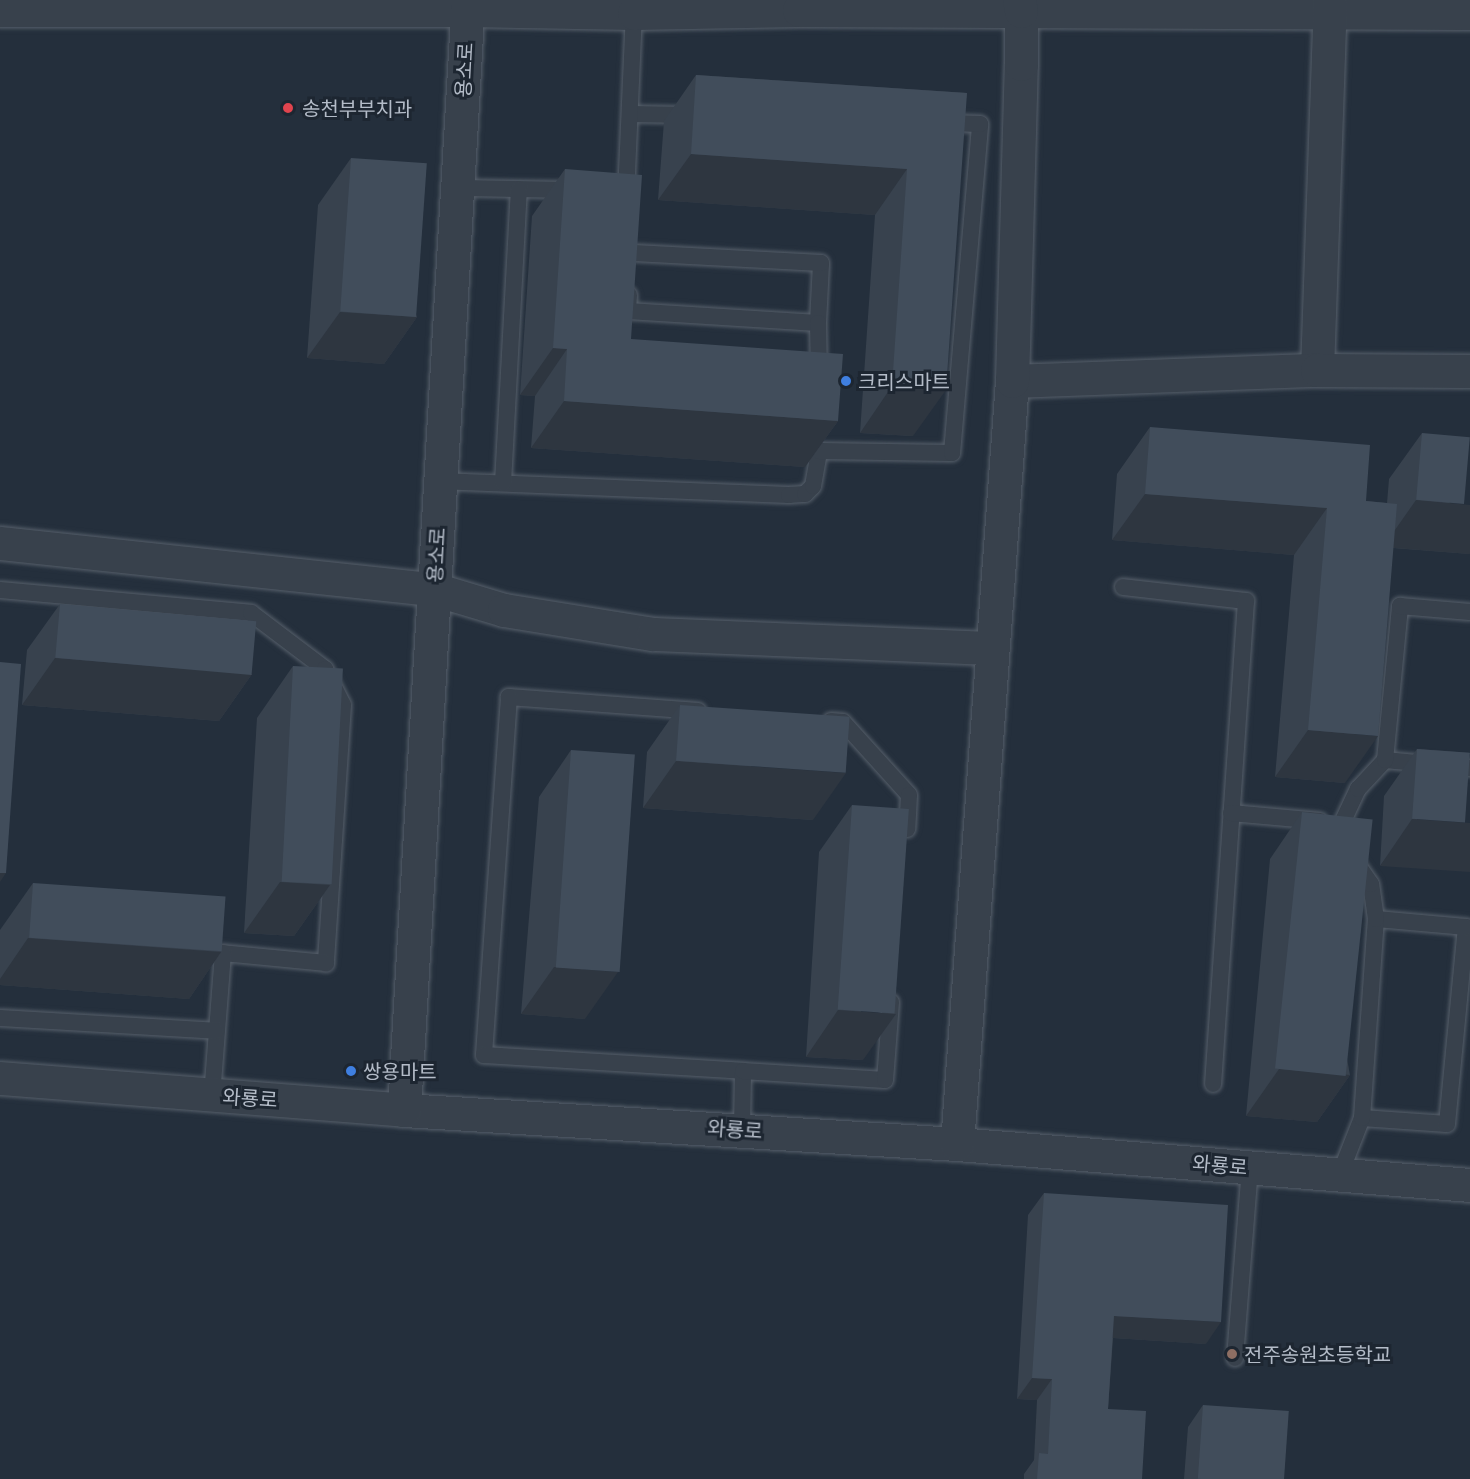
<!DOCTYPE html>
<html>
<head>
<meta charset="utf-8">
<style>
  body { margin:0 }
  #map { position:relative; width:1470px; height:1479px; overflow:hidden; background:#242f3c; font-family:"Archivo Narrow","Noto Sans KR",sans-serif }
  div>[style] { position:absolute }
  .roads { filter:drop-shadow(0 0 2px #565f6a) drop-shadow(0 0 2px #565f6a) }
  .service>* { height:16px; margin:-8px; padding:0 8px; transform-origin:8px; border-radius:8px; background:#38414c }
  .minor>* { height:33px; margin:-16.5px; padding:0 16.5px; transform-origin:16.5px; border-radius:16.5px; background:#38414c }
  .wall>* { inset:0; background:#38424e }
  .shaded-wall>* { inset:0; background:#2e3640 }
  .building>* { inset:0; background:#414d5b; transform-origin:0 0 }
  .dots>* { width:16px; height:16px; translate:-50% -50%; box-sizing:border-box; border:3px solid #1d2631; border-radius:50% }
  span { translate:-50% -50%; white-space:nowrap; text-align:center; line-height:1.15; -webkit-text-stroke:6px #1d2631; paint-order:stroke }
  .street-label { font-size:20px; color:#b4bcc8 }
  .poi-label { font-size:20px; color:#b4bcc8 }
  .left { translate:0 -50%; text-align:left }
</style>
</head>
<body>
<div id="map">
  <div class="roads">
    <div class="service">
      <div style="left:630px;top:114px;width:59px;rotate:1deg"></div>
      <div style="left:458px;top:188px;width:116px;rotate:1deg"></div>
      <div style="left:626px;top:195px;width:182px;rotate:-87.5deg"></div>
      <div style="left:629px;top:295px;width:16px;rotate:94deg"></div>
      <div style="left:628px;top:311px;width:190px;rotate:3.6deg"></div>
      <div style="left:818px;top:323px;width:60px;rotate:-87.1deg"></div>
      <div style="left:821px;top:263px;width:187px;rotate:-176.9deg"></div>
      <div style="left:818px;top:323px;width:50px;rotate:88.9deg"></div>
      <div style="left:439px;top:481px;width:350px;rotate:2.3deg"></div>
      <div style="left:789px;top:495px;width:16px;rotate:-4deg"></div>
      <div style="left:805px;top:494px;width:11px;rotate:-45deg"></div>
      <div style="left:813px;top:486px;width:36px;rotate:-80deg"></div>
      <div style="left:819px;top:451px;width:133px;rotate:0.9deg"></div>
      <div style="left:952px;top:453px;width:330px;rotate:-85.1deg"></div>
      <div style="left:980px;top:124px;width:37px;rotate:-178deg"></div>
      <div style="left:503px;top:483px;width:294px;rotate:-86.9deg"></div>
      <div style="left:1123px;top:587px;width:124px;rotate:6.5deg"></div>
      <div style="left:1246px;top:601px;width:484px;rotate:93.9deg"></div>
      <div style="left:0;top:590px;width:252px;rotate:5.2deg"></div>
      <div style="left:251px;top:613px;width:93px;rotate:37.1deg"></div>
      <div style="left:325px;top:669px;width:40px;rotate:63.4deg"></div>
      <div style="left:343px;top:705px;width:259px;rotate:93.8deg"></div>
      <div style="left:326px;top:963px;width:103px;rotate:-174.5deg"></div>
      <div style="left:223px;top:953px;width:142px;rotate:94.4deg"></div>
      <div style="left:698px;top:711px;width:190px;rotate:-175.8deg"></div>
      <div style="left:509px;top:697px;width:359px;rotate:94deg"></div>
      <div style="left:484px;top:1055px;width:259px;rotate:3.5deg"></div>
      <div style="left:743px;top:1071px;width:58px;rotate:91deg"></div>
      <div style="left:831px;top:721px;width:12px;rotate:5deg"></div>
      <div style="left:843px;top:722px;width:98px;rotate:47.9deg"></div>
      <div style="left:909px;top:795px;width:34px;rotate:93deg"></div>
      <div style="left:1385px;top:760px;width:85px;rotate:5.4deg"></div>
      <div style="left:1231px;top:813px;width:89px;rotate:5.1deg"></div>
      <div style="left:1346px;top:837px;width:15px;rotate:-106deg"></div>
      <div style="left:1342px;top:823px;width:38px;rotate:-65deg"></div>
      <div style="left:1358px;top:789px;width:40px;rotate:-47deg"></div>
      <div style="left:1385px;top:760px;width:155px;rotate:-84.4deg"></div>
      <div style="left:1400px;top:606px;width:70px;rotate:4.9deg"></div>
      <div style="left:0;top:1018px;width:216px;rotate:3.4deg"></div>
      <div style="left:743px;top:1071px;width:142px;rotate:3.6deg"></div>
      <div style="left:885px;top:1080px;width:78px;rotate:-85.6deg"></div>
      <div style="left:1362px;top:1118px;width:85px;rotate:4deg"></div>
      <div style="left:1447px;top:1124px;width:198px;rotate:-84.5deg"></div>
      <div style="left:1466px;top:927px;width:90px;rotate:-174.9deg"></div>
      <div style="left:1340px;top:1174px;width:60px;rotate:-68.6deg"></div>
      <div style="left:1362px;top:1118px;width:199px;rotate:-86deg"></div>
      <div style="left:1376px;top:919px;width:35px;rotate:-98deg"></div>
      <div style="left:1371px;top:884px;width:28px;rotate:-125deg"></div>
      <div style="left:1235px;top:1358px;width:192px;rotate:-85.5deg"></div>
    </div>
    <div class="minor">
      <div style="left:0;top:10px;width:467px"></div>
      <div style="left:467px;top:10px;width:167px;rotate:1deg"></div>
      <div style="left:634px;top:13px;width:165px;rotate:-1deg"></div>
      <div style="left:799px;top:10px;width:671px;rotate:0.26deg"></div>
      <div style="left:1317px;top:370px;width:370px;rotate:-88deg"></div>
      <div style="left:1012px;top:381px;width:305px;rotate:-2.1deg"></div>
      <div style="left:1317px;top:370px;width:153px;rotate:0.4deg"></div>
      <div style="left:0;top:543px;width:436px;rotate:6.1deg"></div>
      <div style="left:434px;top:589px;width:73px;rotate:16.7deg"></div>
      <div style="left:504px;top:610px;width:151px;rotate:9.2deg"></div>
      <div style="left:653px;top:634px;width:338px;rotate:2.4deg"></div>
      <div style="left:0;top:1078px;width:405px;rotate:4.5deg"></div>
      <div style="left:404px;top:1110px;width:554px;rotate:3.52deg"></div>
      <div style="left:957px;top:1144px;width:515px;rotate:4.57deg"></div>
      <div style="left:404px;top:1110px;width:1112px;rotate:-86.7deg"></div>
      <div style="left:957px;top:1144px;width:765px;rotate:-85.88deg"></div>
      <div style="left:1012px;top:381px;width:317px;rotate:-88.4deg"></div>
      <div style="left:1021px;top:64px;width:53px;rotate:-90deg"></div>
      <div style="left:1021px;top:11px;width:11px;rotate:-100deg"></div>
    </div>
  </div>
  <div class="wall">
    <div style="clip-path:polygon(696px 75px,967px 93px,913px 436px,860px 433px,875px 215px,658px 200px,664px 121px)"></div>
    <div style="clip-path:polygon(351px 158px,417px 317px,384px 364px,307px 358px,318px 205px)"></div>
    <div style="clip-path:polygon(565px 169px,631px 339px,838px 421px,805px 467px,531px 448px,535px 396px,520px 395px,532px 216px)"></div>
    <div style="clip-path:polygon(1150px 427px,1366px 501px,1387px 503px,1389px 479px,1422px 433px,1470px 554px,1393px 548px,1345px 783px,1275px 777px,1294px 555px,1112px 540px,1117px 474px)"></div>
    <div style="clip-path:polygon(60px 604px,252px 674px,219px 721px,22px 705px,27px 650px)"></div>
    <div style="clip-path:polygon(293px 666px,330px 885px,294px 936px,244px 933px,257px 718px)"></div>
    <div style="clip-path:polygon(680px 705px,813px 820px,643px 808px,647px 752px)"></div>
    <div style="clip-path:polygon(1417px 749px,1470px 753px,1380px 866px,1384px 796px)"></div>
    <div style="clip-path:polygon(571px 750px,585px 1019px,521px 1014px,539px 797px)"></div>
    <div style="clip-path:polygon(852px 805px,863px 1060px,806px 1057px,819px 852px)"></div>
    <div style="clip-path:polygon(1302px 812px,1350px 1075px,1317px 1122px,1246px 1116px,1270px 859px)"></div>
    <div style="clip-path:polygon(33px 883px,221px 952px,189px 999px,0 985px,0 930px)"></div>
    <div style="clip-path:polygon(1044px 1193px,1206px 1344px,1113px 1338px,1108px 1409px,1142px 1479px,1024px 1479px,1024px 1474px,1034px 1460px,1037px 1400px,1017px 1399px,1028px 1215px)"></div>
    <div style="clip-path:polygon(1203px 1405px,1284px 1479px,1184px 1479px,1188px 1427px)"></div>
  </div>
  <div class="shaded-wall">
    <div style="clip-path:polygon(691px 154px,907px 169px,875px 215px,658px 200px)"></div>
    <div style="clip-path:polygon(340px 312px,417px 317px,384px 364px,307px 358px)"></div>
    <div style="clip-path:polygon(553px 348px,567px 349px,535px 396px,520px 395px)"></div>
    <div style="clip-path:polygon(892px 386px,946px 390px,913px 436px,860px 433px)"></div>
    <div style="clip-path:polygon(564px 401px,838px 421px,805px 467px,531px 448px)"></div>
    <div style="clip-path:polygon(1145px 494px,1327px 508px,1294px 555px,1112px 540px)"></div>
    <div style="clip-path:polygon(1416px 500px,1470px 505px,1470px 554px,1383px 547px)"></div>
    <div style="clip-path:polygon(55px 658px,252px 674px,219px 721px,22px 705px)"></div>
    <div style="clip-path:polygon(1308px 730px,1378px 736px,1345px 783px,1275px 777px)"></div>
    <div style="clip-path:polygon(676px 761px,846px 773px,813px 820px,643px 808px)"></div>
    <div style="clip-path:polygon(1412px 819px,1470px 823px,1470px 872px,1380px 866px)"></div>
    <div style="clip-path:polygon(0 873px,6px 873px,0 882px)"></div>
    <div style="clip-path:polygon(280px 882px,330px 885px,294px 936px,244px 933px)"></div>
    <div style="clip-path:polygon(28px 938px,221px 952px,189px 999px,0 985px,0 979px)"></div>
    <div style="clip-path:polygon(554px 967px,618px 972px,585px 1019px,521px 1014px)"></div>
    <div style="clip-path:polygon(838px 1010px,896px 1014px,863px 1060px,806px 1057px)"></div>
    <div style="clip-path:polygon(1279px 1069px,1350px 1075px,1317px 1122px,1246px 1116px)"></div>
    <div style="clip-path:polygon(1114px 1316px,1221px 1322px,1206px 1344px,1099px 1337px)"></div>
    <div style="clip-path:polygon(1032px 1378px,1052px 1379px,1037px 1400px,1017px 1399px)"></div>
  </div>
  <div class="building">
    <div style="clip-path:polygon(696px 75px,967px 93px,946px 390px,892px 386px,907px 169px,691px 154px)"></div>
    <div style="left:351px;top:158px;width:76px;height:154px;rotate:4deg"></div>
    <div style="clip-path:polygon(565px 169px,642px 175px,631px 339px,843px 354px,838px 421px,564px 401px,567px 349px,553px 348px)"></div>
    <div style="clip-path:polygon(1150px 427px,1370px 445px,1366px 501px,1397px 504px,1378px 736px,1308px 730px,1327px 508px,1145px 494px)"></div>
    <div style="left:1422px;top:433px;width:48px;height:67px;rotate:5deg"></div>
    <div style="left:60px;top:604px;width:197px;height:54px;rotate:5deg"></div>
    <div style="clip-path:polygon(0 662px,21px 664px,6px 873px,0 873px)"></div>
    <div style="left:293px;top:666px;width:50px;height:216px;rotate:3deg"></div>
    <div style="left:680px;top:705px;width:170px;height:56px;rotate:4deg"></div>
    <div style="left:1417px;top:749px;width:53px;height:70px;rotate:4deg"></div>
    <div style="left:571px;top:750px;width:64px;height:218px;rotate:4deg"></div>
    <div style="left:852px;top:805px;width:57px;height:205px;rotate:4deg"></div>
    <div style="left:1302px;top:812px;width:71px;height:258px;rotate:6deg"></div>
    <div style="left:33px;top:883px;width:193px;height:55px;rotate:4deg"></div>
    <div style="clip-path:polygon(1044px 1193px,1228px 1205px,1221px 1322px,1114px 1316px,1108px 1409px,1146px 1411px,1142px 1479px,1037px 1479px,1039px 1453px,1048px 1454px,1052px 1379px,1032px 1378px)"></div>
    <div style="left:1203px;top:1405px;width:86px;height:74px;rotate:4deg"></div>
  </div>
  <div class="dots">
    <div style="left:288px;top:108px;background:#e0444e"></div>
    <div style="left:846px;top:381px;background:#3f7fe0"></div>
    <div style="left:351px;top:1071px;background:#3f7fe0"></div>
    <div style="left:1232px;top:1354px;background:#8d6e63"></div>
  </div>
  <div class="street-label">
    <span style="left:464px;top:70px;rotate:-87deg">용소로</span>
    <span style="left:436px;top:555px;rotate:-87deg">용소로</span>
    <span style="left:250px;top:1098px;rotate:4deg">와룡로</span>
    <span style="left:735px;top:1129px;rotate:4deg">와룡로</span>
    <span style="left:1220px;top:1165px;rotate:5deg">와룡로</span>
  </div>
  <div class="poi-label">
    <span class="left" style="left:302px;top:108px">송천부부치과</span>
    <span class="left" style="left:858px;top:381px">크리스마트</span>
    <span class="left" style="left:363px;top:1071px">쌍용마트</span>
    <span class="left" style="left:1244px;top:1354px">전주송원초등학교</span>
  </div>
</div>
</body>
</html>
